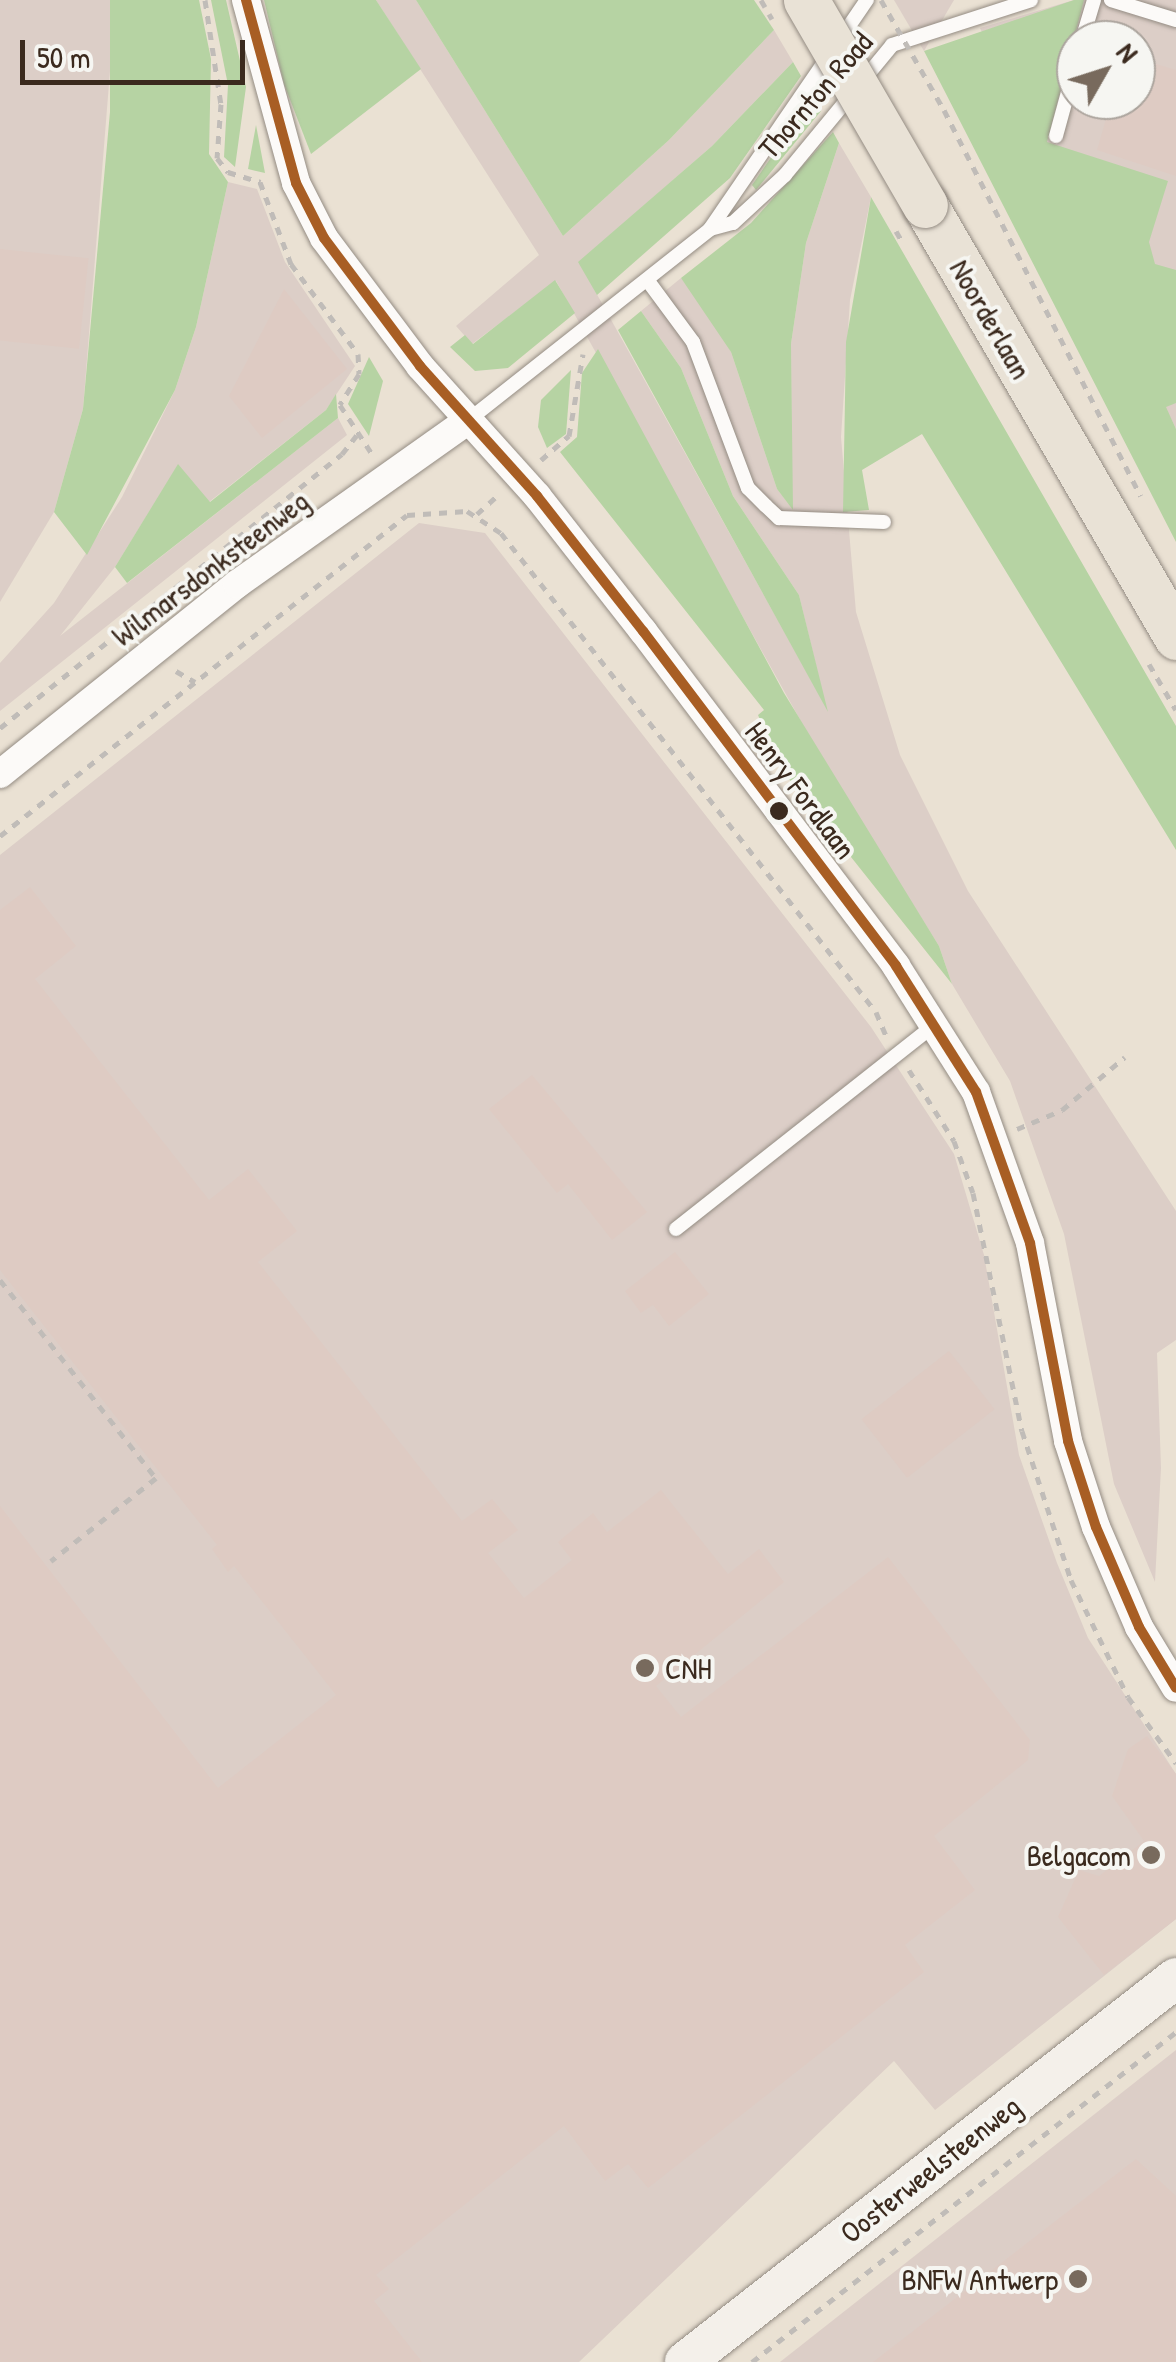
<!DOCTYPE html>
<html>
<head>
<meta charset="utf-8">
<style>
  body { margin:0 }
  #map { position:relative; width:1176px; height:2362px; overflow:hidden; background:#eae1d3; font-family:"Patrick Hand",sans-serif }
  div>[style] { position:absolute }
  .industrial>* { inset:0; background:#dccec7 }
  .green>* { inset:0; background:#b6d3a3 }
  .building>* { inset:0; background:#decbc3; transform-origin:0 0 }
  .path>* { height:5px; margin-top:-2.5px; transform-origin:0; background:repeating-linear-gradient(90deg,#c0bcb8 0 8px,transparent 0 16px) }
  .roads { filter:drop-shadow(0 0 2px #948c83) drop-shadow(0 0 2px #948c83) }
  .lane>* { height:14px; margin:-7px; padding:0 7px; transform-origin:7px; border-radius:7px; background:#fcfaf8 }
  .street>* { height:28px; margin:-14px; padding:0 14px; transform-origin:14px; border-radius:14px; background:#fcfaf8 }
  .secondary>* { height:40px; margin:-20px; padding:0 20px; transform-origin:20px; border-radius:20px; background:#f4f0ea }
  .primary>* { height:45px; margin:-22.5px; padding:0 22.5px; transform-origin:22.5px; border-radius:22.5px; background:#e9e2d6 }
  .path-bridge>* { height:5px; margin-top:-2.5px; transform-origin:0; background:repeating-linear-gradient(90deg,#c0bcb8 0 8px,transparent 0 16px) }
  .bridges { filter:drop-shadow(0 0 2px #948c83) drop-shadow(0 0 2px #948c83) }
  .primary-bridge>* { height:45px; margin:-22.5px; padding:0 22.5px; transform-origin:22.5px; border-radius:22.5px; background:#e9e2d6 }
  .bus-1>* { height:10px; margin:-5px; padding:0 5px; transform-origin:5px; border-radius:5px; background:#a85e24 }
  .dots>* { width:28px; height:28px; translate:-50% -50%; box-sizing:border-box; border:5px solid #f6f6f2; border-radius:50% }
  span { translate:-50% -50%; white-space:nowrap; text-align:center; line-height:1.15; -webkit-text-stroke:8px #f6f6f2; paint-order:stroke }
  .street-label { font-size:30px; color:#3b2a1e }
  .poi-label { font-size:30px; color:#3b2a1e }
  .left { translate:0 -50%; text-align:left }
  .right { translate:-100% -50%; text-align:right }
  .north { position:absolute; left:1056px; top:20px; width:100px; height:100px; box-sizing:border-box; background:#f6f6f2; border:2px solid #aba49d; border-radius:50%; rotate:51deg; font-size:28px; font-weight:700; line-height:40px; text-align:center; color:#3b2a1e }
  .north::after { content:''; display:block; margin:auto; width:35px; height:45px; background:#786a5d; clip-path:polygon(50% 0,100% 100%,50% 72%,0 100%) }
  .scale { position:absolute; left:20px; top:40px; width:225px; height:45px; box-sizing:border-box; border:5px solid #3b2a1e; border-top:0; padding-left:12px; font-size:30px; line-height:35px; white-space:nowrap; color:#3b2a1e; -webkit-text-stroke:8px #f6f6f2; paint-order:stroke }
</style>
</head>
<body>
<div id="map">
  <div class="industrial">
    <div style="clip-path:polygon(0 0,110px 0,114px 21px,83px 409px,54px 512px,0 602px)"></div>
    <div style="clip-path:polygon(376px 0,416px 0,563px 236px,669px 140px,774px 30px,793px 62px,712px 146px,579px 262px,826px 707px,799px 595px,733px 496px,681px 368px,641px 311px,681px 278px,709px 311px,731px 352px,777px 489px,792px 508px,791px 344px,806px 243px,839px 143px,871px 197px,850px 300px,841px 437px,856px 612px,900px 755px,968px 891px,1176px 1211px,1176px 1340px,1157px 1353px,1161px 1468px,1155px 1582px,1114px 1484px,1064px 1234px,1010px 1081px,952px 984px,939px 946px,823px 761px,556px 281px,472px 344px,456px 326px,539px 255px)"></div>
    <div style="clip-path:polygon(894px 0,954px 0,924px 51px)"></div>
    <div style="clip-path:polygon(evenodd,1074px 0,1176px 0,1176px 429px,980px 28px,1074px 0,1076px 40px,1136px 40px,1136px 100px,1076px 100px,1076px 40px)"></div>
    <div style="clip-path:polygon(228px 182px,257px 189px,285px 262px,355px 366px,326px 410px,209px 502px,178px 465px,115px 567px,60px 636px,338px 418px,347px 435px,0 711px,0 663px,54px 603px,122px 497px,175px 390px,196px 327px)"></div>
    <div style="clip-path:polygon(419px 523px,485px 533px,871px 1027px,954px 1154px,984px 1255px,1019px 1455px,1057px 1563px,1088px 1638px,1176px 1774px,1176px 1919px,935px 2110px,894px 2061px,579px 2362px,0 2362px,0 855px)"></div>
    <div style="clip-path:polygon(1176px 2050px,1176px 2362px,780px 2362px)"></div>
  </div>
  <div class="green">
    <div style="clip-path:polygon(110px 0,199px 0,211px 59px,209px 154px,228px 182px,196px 327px,175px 390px,87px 555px,54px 512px,83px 409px,110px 112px)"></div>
    <div style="clip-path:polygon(211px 0,226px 0,246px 87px,235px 167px,224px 157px,228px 85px)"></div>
    <div style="clip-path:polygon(264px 0,376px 0,421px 69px,311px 154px,284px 84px)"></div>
    <div style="clip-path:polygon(416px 0,754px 0,774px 30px,669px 140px,563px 236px)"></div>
    <div style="clip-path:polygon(1074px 0,1084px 0,1047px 142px,1168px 181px,1149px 242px,1155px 264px,1176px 270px,1176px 403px,1166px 407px,1176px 429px,1176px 542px,924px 51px)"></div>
    <div style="clip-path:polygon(793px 62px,801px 76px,730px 178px,597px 295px,578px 262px,712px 146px)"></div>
    <div style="clip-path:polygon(813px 97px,821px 111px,756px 190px,752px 185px)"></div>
    <div style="clip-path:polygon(256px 125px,265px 173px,248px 169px)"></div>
    <div style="clip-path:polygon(833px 132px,839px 143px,806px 243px,791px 344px,793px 510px,777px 489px,731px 352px,681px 278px,751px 223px)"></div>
    <div style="clip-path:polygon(871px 197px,1176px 726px,1176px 850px,922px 434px,862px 470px,869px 510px,843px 512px,846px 342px)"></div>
    <div style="clip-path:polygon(555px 280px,575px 313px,508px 368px,475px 371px,450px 347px,465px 335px,473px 344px)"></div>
    <div style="clip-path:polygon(641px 311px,681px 368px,733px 496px,799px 595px,828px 712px,618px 330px)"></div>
    <div style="clip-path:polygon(598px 349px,784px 693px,939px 946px,952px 984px,781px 769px,758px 715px,764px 710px,560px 452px,577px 437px,582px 373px)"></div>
    <div style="clip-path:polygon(369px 357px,383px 381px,369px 436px,348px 404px)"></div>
    <div style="clip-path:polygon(571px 370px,566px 434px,547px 448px,538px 427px,541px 400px)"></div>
    <div style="clip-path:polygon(336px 394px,338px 418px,127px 583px,115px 567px,178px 464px,210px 502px,326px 410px)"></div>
  </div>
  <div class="building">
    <div style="clip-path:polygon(1136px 58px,1176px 70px,1176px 176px,1097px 150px,1108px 112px,1114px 114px,1118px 100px,1136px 100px)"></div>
    <div style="left:0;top:249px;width:89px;height:91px;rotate:6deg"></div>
    <div style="clip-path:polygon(284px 289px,347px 369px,262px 438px,229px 396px)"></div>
    <div style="clip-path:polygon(30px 887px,76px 946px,35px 979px,209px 1200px,248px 1169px,297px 1231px,258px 1262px,462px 1521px,492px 1499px,518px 1530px,488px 1553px,524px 1598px,572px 1560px,558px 1542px,593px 1513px,607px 1532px,661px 1490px,728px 1574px,759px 1549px,784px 1582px,656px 1686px,681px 1717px,888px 1557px,1030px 1740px,1028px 1760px,934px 1836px,975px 1890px,905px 1945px,924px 1972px,648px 2188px,628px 2164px,605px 2181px,564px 2126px,376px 2275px,389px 2289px,374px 2301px,422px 2362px,0 2362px,0 1506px,218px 1788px,336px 1695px,234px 1566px,228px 1572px,212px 1549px,217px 1545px,0 1270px,0 910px)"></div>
    <div style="clip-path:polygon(532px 1075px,647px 1212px,612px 1240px,568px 1184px,557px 1193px,489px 1109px)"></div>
    <div style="clip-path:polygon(675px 1252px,709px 1294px,669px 1326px,653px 1305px,641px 1313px,625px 1291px)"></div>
    <div style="left:949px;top:1351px;width:74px;height:111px;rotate:52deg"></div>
    <div style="clip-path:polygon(1147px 1736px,1176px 1774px,1176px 1919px,1104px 1975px,1058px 1917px,1079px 1870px,1099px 1876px,1144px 1841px,1112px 1796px,1128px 1749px)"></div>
    <div style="clip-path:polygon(1136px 2159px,1176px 2196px,1176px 2362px,873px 2362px)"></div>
  </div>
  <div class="path">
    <div style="left:205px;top:0;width:105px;rotate:81.3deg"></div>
    <div style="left:221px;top:104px;width:54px;rotate:94.2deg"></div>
    <div style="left:217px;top:158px;width:18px;rotate:52deg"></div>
    <div style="left:228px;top:172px;width:34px;rotate:17deg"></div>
    <div style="left:260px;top:182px;width:88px;rotate:69.3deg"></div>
    <div style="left:291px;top:264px;width:112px;rotate:53.3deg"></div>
    <div style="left:358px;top:354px;width:20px;rotate:87deg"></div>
    <div style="left:359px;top:374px;width:36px;rotate:122deg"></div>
    <div style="left:340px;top:405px;width:62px;rotate:56.8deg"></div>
    <div style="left:944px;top:110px;width:433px;rotate:63deg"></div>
    <div style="left:541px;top:460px;width:37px;rotate:-41deg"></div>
    <div style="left:569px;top:436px;width:83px;rotate:-80.3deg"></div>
    <div style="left:477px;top:514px;width:27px;rotate:-42deg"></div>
    <div style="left:1149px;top:664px;width:53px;rotate:59.6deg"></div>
    <div style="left:176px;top:671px;width:22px;rotate:30deg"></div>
    <div style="left:0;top:728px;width:438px;rotate:-38.7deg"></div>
    <div style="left:342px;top:454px;width:24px;rotate:-52deg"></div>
    <div style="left:0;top:836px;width:518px;rotate:-38.26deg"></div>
    <div style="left:407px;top:515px;width:60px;rotate:-3.8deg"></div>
    <div style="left:467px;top:511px;width:40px;rotate:32.9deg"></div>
    <div style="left:501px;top:533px;width:608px;rotate:51.94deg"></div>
    <div style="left:876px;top:1012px;width:26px;rotate:67deg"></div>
    <div style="left:909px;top:1070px;width:84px;rotate:57.6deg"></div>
    <div style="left:954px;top:1141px;width:55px;rotate:69.9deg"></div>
    <div style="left:973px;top:1193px;width:243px;rotate:78.4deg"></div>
    <div style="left:1022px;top:1431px;width:157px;rotate:71.8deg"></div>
    <div style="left:1071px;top:1580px;width:130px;rotate:64deg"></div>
    <div style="left:1128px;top:1697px;width:82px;rotate:54deg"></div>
    <div style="left:1017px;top:1129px;width:49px;rotate:-22.9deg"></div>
    <div style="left:1062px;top:1110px;width:82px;rotate:-40.1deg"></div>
    <div style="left:0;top:1280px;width:252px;rotate:51.8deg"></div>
    <div style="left:156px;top:1478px;width:134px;rotate:141.7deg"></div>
    <div style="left:752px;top:2362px;width:537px;rotate:-37.89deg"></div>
  </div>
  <div class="roads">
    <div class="lane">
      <div style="left:1111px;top:0;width:68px;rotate:17.1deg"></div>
      <div style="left:1082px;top:40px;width:42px;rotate:-73.3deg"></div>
      <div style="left:1056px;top:136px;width:76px;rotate:-74.7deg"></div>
      <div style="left:710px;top:229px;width:24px;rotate:-15deg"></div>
      <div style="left:733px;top:223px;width:71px;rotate:-42.7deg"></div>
      <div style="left:785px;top:175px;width:168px;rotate:-50.5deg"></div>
      <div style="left:892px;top:45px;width:146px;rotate:-17.9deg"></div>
      <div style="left:648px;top:281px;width:76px;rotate:53.6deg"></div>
      <div style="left:693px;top:342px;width:156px;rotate:69.4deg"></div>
      <div style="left:748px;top:488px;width:25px;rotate:45deg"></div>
      <div style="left:766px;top:506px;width:18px;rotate:43deg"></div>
      <div style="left:779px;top:518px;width:105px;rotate:2.2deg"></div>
      <div style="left:466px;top:422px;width:311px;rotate:-38.3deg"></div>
      <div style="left:710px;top:229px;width:278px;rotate:-55.6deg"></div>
      <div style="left:676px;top:1229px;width:331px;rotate:-38.3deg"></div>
    </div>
    <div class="street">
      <div style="left:246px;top:0;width:190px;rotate:74.7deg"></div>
      <div style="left:296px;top:183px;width:62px;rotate:63deg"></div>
      <div style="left:324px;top:238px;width:160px;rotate:53.1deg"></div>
      <div style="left:420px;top:366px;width:175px;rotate:48deg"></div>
      <div style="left:537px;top:496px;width:172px;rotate:51.9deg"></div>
      <div style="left:643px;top:631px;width:420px;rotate:52.9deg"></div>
      <div style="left:896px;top:966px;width:149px;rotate:57.6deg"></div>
      <div style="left:976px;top:1092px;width:160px;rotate:70.3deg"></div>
      <div style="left:1030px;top:1243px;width:202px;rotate:79.1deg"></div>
      <div style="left:1068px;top:1441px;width:90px;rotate:72deg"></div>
      <div style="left:1096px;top:1527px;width:109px;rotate:66.7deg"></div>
      <div style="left:1139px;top:1627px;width:71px;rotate:58.8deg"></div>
      <div style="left:0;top:774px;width:304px;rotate:-38.7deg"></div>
      <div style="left:237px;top:584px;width:281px;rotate:-35.3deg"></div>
    </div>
    <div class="secondary">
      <div style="left:685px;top:2362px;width:623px;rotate:-38.03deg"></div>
    </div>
    <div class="primary">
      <div style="left:925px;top:205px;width:500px;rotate:59.8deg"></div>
    </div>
  </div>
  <div class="path-bridge">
    <div style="left:761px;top:0;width:22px;rotate:60deg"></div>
    <div style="left:881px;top:0;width:127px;rotate:60.2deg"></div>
    <div style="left:896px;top:231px;width:14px;rotate:60deg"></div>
  </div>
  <div class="bridges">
    <div class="primary-bridge">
      <div style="left:806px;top:0;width:237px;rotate:59.9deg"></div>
    </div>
  </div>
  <div class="bus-1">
    <div style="left:246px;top:0;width:190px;rotate:74.7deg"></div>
    <div style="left:296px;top:183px;width:62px;rotate:63deg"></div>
    <div style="left:324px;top:238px;width:160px;rotate:53.1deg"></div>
    <div style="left:420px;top:366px;width:175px;rotate:48deg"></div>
    <div style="left:537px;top:496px;width:172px;rotate:51.9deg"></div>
    <div style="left:643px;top:631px;width:420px;rotate:52.9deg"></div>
    <div style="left:896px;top:966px;width:149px;rotate:57.6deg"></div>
    <div style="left:976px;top:1092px;width:160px;rotate:70.3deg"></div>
    <div style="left:1030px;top:1243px;width:202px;rotate:79.1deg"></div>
    <div style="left:1068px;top:1441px;width:90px;rotate:72deg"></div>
    <div style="left:1096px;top:1527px;width:109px;rotate:66.7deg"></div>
    <div style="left:1139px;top:1627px;width:71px;rotate:58.8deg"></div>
  </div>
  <div class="dots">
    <div style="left:779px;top:811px;background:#3b2a1e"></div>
    <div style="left:645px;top:1668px;background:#786a5d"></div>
    <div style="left:1151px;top:1855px;background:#786a5d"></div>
    <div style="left:1078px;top:2279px;background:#786a5d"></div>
  </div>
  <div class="street-label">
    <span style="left:815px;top:95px;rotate:-49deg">Thornton Road</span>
    <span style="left:991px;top:319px;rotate:60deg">Noorderlaan</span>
    <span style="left:210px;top:568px;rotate:-37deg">Wilmarsdonksteenweg</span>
    <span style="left:801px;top:790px;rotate:53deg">Henry Fordlaan</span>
    <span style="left:930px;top:2169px;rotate:-38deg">Oosterweelsteenweg</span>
  </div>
  <div class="poi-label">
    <span class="left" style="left:665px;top:1668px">CNH</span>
    <span class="right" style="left:1131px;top:1855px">Belgacom</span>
    <span class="right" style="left:1058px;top:2279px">BNFW Antwerp</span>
  </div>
  <div class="north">N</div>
  <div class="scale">50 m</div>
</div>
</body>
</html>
